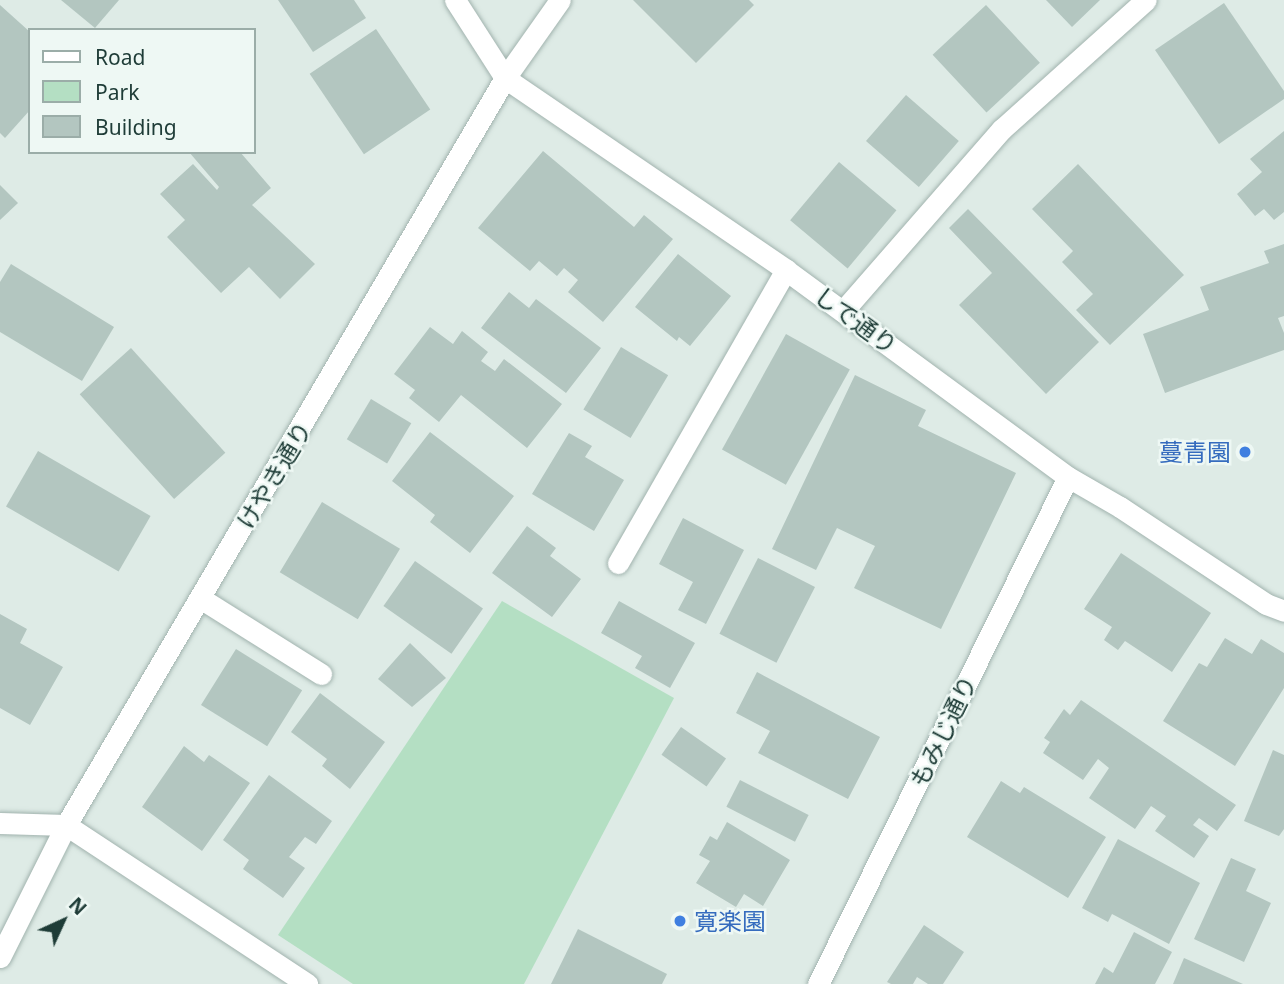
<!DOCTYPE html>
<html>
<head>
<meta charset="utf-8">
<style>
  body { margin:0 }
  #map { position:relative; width:1284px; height:984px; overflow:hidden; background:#deebe6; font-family:"Noto Sans","Noto Sans JP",sans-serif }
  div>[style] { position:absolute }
  .green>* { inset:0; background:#b4dfc3 }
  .building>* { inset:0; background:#b3c6c0; transform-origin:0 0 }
  .roads { filter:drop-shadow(0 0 2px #a1b3ae) drop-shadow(0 0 2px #a1b3ae) }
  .lane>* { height:21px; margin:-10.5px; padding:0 10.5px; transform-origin:10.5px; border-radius:10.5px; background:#fff }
  .street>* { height:21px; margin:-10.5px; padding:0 10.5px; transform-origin:10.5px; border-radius:10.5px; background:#fff }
  .secondary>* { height:21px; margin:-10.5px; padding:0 10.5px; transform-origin:10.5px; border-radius:10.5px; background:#fff }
  .dots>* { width:19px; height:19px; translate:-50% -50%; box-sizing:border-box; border:4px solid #eef8f4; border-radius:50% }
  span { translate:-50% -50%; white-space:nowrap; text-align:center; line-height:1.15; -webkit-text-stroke:5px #eef8f4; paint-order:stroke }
  .street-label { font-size:24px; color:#1e3c37 }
  .shop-label { font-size:24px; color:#366cbe }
  .right { translate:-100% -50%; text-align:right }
  .left { translate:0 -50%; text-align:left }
  .legend { position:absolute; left:28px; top:28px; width:228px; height:126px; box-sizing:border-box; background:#eef8f4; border:2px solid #9bada8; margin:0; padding:9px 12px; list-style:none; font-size:21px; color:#1e3c37 }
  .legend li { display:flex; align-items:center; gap:14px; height:35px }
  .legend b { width:35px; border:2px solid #9bada8 }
  .north { position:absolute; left:28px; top:886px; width:70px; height:70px; -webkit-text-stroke:5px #eef8f4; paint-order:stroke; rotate:45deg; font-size:19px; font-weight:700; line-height:28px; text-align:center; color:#1e3c37 }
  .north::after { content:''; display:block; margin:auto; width:24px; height:32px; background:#1e3c37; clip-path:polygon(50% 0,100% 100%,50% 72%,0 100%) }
</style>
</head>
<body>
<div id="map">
  <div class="green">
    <div style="clip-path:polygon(502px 601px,674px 698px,524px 984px,353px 984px,278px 935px)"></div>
  </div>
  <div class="building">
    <div style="clip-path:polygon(61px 0,119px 0,95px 28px)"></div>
    <div style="clip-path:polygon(278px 0,354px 0,366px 18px,313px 52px)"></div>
    <div style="clip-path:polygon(633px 0,749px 0,754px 5px,696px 63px)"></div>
    <div style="clip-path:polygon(1046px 0,1100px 0,1072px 27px)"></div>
    <div style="clip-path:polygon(1224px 3px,1284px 91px,1284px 99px,1219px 144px,1155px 50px)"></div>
    <div style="clip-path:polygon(0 5px,30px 32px,30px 110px,5px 138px,0 133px)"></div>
    <div style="left:986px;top:5px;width:79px;height:73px;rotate:47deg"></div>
    <div style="left:376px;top:29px;width:97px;height:80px;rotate:56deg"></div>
    <div style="left:906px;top:95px;width:70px;height:61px;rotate:41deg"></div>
    <div style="clip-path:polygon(1284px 131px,1284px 212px,1274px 220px,1264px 209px,1255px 216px,1237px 194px,1262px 172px,1250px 159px)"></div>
    <div style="clip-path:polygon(543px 151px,634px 227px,644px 215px,673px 239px,603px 322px,568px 292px,578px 280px,564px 268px,557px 276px,539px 261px,530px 271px,478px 228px)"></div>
    <div style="clip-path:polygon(189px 152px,240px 152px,271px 188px,252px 205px,315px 264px,280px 299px,249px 267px,221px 293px,167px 237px,185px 220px,160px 194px,193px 164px,217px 190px,219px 187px)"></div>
    <div style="left:839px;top:162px;width:75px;height:76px;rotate:40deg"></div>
    <div style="clip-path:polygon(1078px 164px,1184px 275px,1110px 345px,1076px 310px,1093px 294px,1062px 262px,1073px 251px,1032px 209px)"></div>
    <div style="clip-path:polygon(0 185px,18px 203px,0 220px)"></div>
    <div style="clip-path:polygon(968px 209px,1099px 342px,1046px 394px,959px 305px,992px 273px,949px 228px)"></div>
    <div style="clip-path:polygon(1284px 244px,1284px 316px,1278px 318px,1284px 333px,1284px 350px,1165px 393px,1143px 334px,1209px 310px,1200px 287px,1269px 263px,1264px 251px)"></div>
    <div style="clip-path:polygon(678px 254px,731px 296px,690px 346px,679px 337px,677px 341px,635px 307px)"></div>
    <div style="clip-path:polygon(11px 264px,114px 327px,82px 381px,0 332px,0 282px)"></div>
    <div style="clip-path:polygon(509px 292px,529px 308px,536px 299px,601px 348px,566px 393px,481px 328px)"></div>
    <div style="clip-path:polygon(430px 327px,453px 344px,462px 331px,488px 352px,481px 361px,495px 371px,504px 359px,562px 404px,527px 448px,461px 395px,439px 422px,409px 398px,415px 390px,394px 374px)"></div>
    <div style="left:786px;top:334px;width:73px;height:132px;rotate:29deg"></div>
    <div style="left:621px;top:347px;width:55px;height:73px;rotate:31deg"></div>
    <div style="left:131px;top:348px;width:141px;height:69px;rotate:48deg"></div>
    <div style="clip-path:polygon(855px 375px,926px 410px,918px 426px,1016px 473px,941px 629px,854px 588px,875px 546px,837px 528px,816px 570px,772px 549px)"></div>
    <div style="left:371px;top:399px;width:47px;height:47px;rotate:31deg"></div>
    <div style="clip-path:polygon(430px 432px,514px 496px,470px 553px,430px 522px,435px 515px,392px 481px)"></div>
    <div style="clip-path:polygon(569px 433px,592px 446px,585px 457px,624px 480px,594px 531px,532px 494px)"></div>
    <div style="left:38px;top:451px;width:130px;height:64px;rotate:30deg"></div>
    <div style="left:322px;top:502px;width:91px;height:82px;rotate:31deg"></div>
    <div style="clip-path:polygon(683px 518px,744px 550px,706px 624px,678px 610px,693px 582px,659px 564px)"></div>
    <div style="clip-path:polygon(527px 526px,556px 548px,550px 556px,581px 579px,552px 617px,492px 573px)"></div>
    <div style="clip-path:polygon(1121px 553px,1211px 613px,1172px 672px,1125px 641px,1118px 650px,1104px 640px,1112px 627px,1084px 609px)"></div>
    <div style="left:758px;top:558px;width:64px;height:85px;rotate:27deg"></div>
    <div style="left:415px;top:561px;width:83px;height:55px;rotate:35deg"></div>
    <div style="clip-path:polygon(619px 601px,695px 643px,670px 688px,635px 668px,642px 656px,601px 633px)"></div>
    <div style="clip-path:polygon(0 614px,27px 629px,20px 643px,63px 667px,30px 725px,0 708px)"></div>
    <div style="clip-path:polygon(1225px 638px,1252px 654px,1261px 639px,1284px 653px,1284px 688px,1235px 766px,1163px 721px,1199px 663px,1207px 667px)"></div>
    <div style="clip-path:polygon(410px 643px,446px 678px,412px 707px,378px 679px)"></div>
    <div style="left:236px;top:649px;width:78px;height:66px;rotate:32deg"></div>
    <div style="clip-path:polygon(757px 672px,880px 737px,848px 799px,758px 753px,770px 731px,736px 713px)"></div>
    <div style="clip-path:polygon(320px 693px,385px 742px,350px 789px,322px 766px,327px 759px,291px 732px)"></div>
    <div style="clip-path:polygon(1081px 700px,1236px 805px,1217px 831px,1199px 818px,1193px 825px,1209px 836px,1194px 858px,1155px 831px,1166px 816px,1151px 806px,1135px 829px,1089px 798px,1109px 768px,1098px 759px,1083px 780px,1043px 753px,1050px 742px,1044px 738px,1064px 709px,1070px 715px)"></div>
    <div style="left:681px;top:727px;width:55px;height:34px;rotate:35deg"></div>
    <div style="clip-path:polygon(184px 746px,204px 762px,209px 755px,250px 783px,202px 851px,142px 807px)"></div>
    <div style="clip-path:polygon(1273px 750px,1284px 755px,1284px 829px,1279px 836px,1244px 821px)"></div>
    <div style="clip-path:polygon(269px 775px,332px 821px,316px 844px,305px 837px,289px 857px,305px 868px,283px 898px,243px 869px,249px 860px,223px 840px)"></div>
    <div style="left:740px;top:780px;width:77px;height:30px;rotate:27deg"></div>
    <div style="clip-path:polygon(1001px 781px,1020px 793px,1024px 787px,1106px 837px,1068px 898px,967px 837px)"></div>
    <div style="clip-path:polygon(727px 822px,790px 860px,763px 906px,744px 894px,736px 907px,696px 883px,710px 861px,699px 855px,710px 836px,717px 840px)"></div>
    <div style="clip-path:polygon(1118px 839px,1200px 883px,1169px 944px,1112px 914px,1108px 922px,1082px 908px)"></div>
    <div style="clip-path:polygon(1231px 858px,1256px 869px,1246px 891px,1271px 903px,1244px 962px,1194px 939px)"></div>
    <div style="clip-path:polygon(924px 925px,964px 952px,943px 984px,928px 984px,917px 977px,913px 984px,891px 984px,887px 982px)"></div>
    <div style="clip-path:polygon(578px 929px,667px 974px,662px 984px,551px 984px)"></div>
    <div style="clip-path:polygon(1134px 932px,1172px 952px,1155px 984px,1095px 984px,1104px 967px,1113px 973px)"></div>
    <div style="clip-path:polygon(1184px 958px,1243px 984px,1173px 984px)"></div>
  </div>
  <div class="roads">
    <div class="lane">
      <div style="left:618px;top:563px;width:338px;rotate:-60.2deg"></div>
      <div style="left:200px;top:598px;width:143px;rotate:32.1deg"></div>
    </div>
    <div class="street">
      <div style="left:455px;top:0;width:93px;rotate:57.3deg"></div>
      <div style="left:505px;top:78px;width:340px;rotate:34.3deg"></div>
      <div style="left:786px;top:270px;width:350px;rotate:36.3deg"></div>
      <div style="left:1068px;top:477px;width:60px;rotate:30deg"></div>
      <div style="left:1120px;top:507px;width:175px;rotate:33.6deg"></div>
      <div style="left:1266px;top:604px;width:19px;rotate:21deg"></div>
      <div style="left:843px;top:311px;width:242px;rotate:-48.9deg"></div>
      <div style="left:1002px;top:129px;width:193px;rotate:-41.9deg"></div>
      <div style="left:0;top:823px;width:66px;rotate:1.7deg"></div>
      <div style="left:66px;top:825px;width:289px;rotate:33.4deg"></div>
      <div style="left:818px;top:984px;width:565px;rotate:-63.75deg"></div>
    </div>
    <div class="secondary">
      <div style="left:0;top:957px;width:148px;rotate:-63.4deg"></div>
      <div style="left:66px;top:825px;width:866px;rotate:-59.56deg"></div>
      <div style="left:505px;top:78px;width:95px;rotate:-54.8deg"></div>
    </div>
  </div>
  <div class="dots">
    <div style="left:1245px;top:452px;background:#3f7fe0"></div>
    <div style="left:680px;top:921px;background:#3f7fe0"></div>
  </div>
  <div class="street-label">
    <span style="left:856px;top:320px;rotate:36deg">しで通り</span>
    <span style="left:274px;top:475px;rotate:-59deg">けやき通り</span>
    <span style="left:943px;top:731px;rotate:-64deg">もみじ通り</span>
  </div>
  <div class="shop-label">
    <span class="right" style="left:1231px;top:452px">蔓青園</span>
    <span class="left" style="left:694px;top:921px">寛楽園</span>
  </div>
  <ul class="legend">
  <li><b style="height:9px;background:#fff"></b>Road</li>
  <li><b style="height:19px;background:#b4dfc3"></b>Park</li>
  <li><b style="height:19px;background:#b3c6c0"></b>Building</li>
  </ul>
  <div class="north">N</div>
</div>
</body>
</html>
